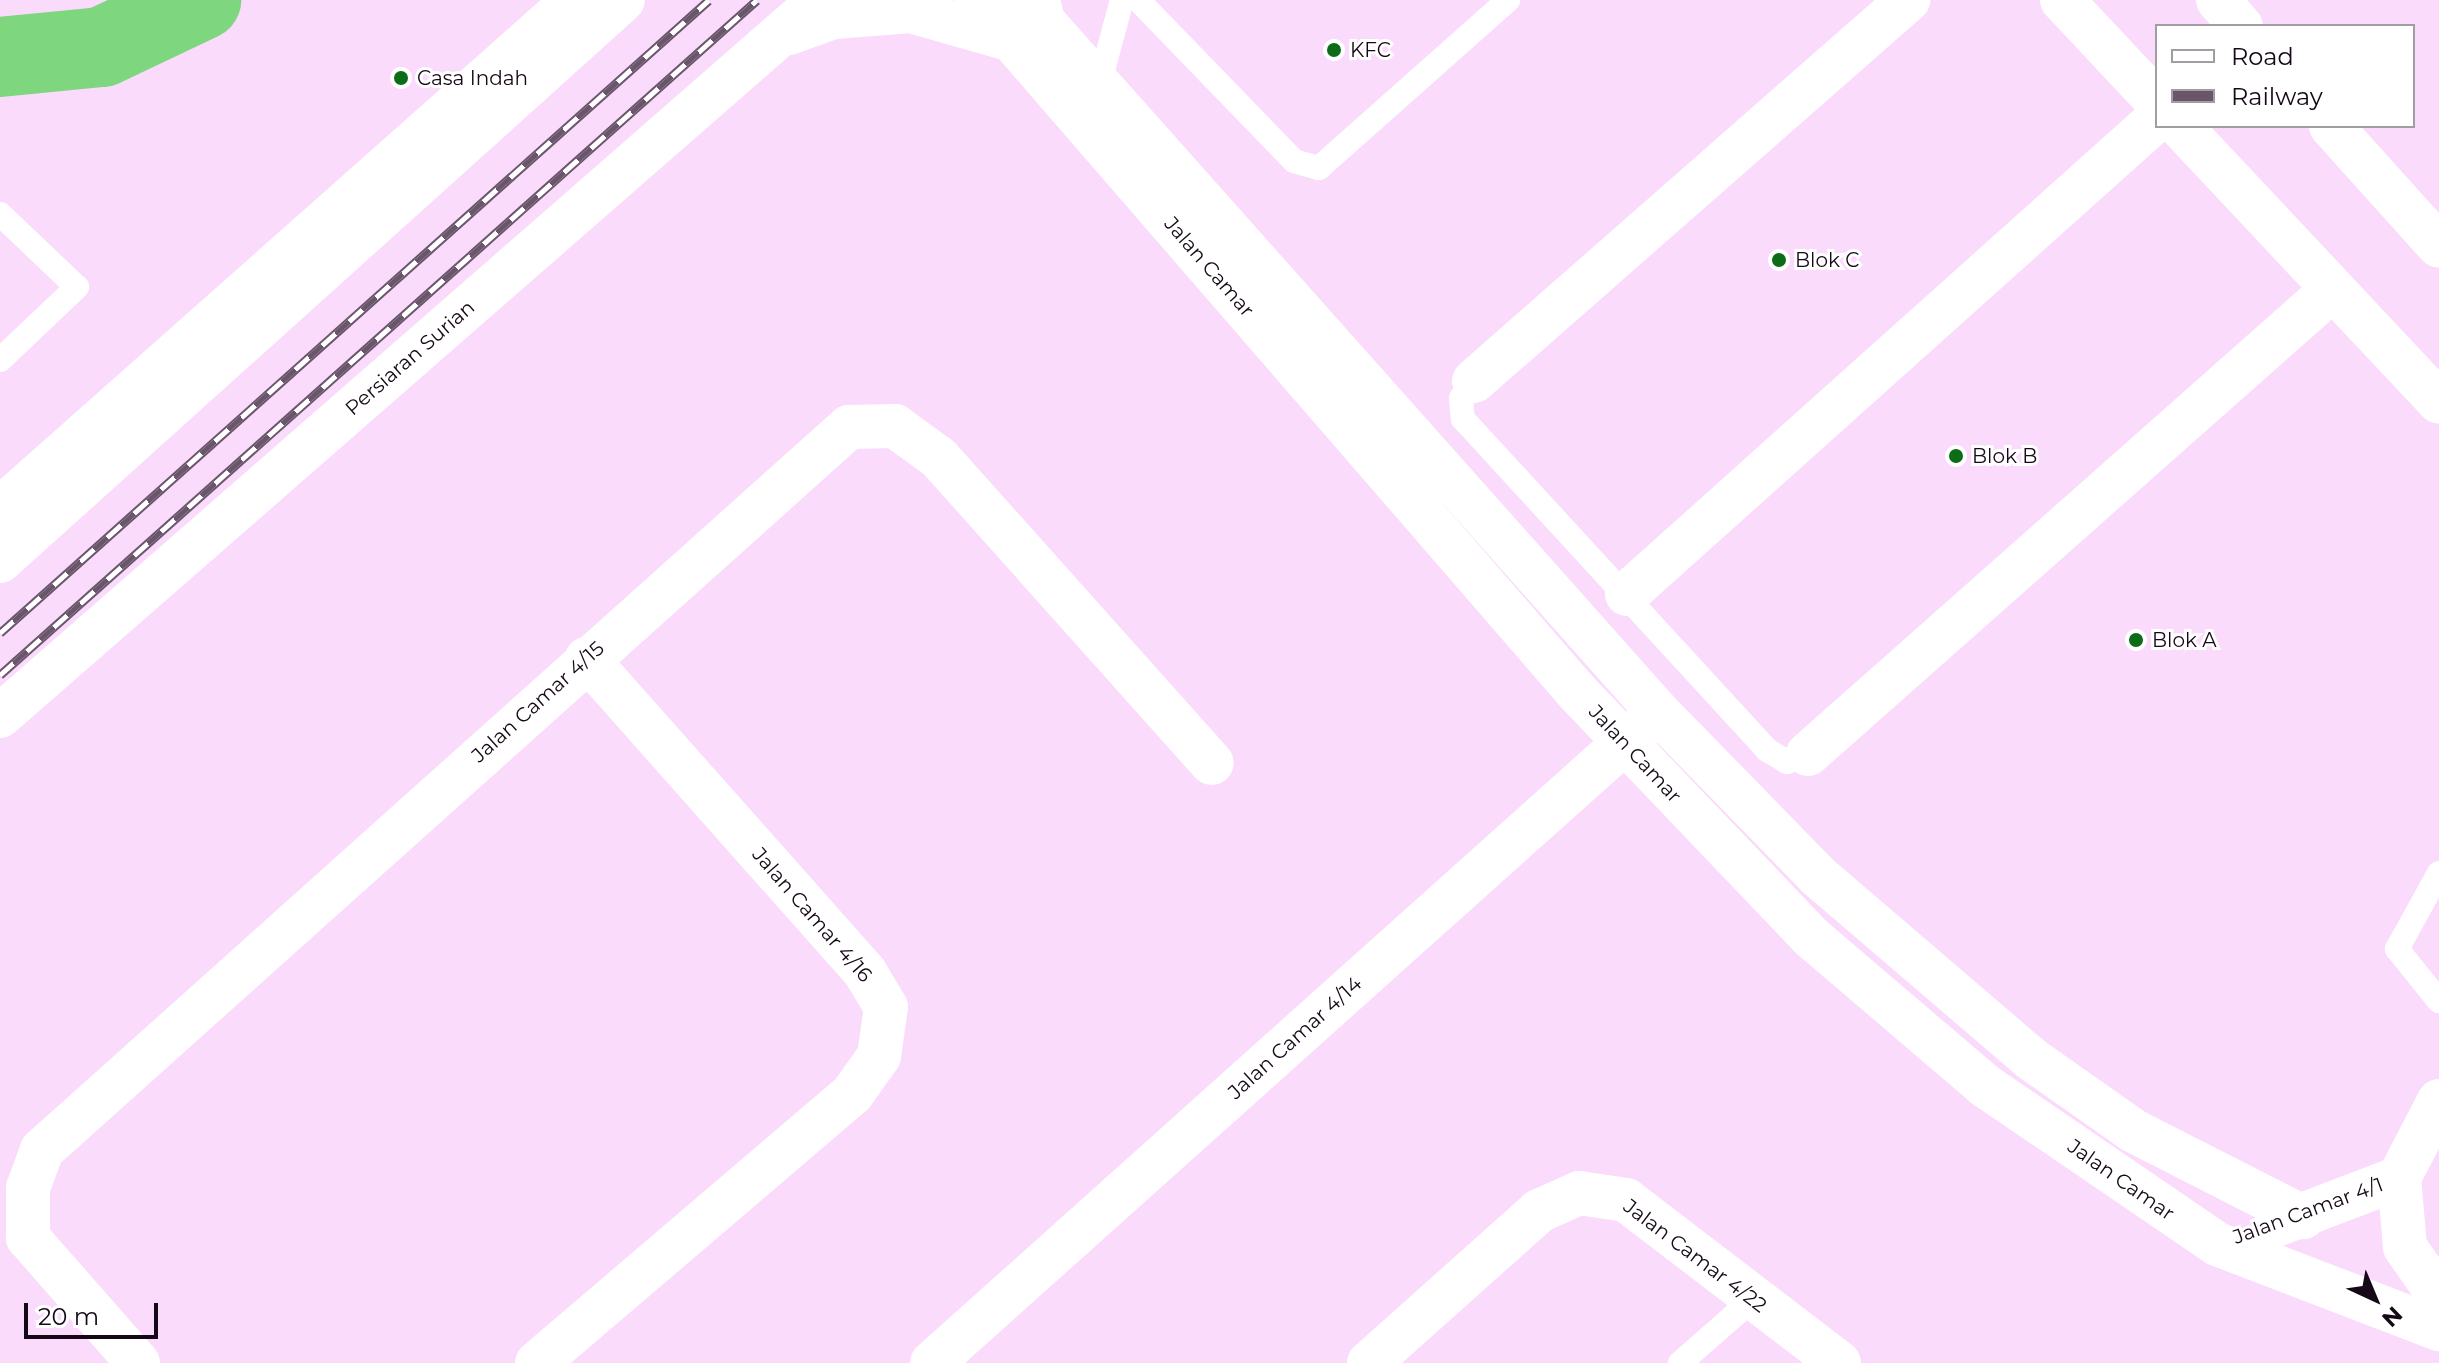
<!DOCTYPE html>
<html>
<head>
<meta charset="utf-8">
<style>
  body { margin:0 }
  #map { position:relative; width:2439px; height:1363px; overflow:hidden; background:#fadbfc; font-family:Montserrat,sans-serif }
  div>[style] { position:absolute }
  .river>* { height:80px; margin:-40px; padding:0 40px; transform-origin:40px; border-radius:40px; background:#7ed77e }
  .lane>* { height:24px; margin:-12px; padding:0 12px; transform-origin:12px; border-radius:12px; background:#fff }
  .street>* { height:44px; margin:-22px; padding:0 22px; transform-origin:22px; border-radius:22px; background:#fff }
  .secondary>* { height:44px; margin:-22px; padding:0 22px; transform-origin:22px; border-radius:22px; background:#fff }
  .primary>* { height:44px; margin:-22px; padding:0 22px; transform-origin:22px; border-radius:22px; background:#fff }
  .rail>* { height:9px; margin-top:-4.5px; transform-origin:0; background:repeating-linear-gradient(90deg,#fff 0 18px,#6a566b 0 36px); box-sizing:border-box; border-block:2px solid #6a566b }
  .dots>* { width:22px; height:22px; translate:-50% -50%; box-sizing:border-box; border:4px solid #fff; border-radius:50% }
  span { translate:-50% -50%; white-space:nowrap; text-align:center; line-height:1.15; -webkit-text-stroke:6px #fff; paint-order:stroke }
  .poi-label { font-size:20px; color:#160917 }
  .left { translate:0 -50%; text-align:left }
  .street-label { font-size:20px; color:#160917 }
  .legend { position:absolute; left:2155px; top:24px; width:260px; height:104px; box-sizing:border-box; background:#fff; border:2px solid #a29da2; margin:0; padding:10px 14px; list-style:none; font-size:24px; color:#160917 }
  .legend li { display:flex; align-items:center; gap:16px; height:40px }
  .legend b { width:40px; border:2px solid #a29da2 }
  .north { position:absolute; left:2335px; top:1259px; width:80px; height:80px; -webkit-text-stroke:6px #fff; paint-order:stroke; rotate:136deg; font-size:22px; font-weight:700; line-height:32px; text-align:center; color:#160917 }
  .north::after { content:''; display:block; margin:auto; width:28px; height:36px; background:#160917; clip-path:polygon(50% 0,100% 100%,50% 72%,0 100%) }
  .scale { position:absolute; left:24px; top:1303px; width:134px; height:36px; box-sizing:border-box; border:4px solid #160917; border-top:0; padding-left:10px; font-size:24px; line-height:28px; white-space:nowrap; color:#160917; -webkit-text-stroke:6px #fff; paint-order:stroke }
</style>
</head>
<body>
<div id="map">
  <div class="river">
    <div style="left:0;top:57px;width:102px;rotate:-5.6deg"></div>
    <div style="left:102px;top:47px;width:110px;rotate:-25.4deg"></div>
  </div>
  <div class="lane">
    <div style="left:1138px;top:0;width:224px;rotate:45.9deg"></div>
    <div style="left:1294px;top:161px;width:26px;rotate:16deg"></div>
    <div style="left:1319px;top:168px;width:253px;rotate:-41.6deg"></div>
    <div style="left:1099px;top:85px;width:88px;rotate:-74.9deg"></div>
    <div style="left:0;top:214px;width:106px;rotate:43.5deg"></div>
    <div style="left:77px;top:287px;width:106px;rotate:136.5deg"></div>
    <div style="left:1474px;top:381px;width:21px;rotate:127deg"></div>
    <div style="left:1461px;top:398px;width:21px;rotate:85deg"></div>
    <div style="left:1463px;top:419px;width:449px;rotate:47.4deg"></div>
    <div style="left:1767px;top:750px;width:23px;rotate:31deg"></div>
    <div style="left:1787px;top:762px;width:22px;rotate:-21deg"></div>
    <div style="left:2439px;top:873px;width:87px;rotate:118.9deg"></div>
    <div style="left:2397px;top:949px;width:67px;rotate:51.1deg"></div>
    <div style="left:1680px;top:1363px;width:97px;rotate:-41.2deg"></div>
  </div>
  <div class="street">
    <div style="left:2062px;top:0;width:139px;rotate:46.8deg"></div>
    <div style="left:2218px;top:0;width:35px;rotate:49deg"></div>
    <div style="left:2180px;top:126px;width:378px;rotate:46.8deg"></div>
    <div style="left:2331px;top:126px;width:161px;rotate:48deg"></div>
    <div style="left:1474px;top:381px;width:578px;rotate:-41.28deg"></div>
    <div style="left:1627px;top:594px;width:712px;rotate:-41.87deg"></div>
    <div style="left:1808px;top:754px;width:701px;rotate:-41.53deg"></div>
    <div style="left:138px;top:1363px;width:167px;rotate:-131.3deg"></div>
    <div style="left:28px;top:1238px;width:50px;rotate:-90deg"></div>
    <div style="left:28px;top:1188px;width:40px;rotate:-69.8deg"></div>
    <div style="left:42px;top:1150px;width:1084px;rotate:-41.86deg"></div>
    <div style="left:849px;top:427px;width:46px;rotate:-1.2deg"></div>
    <div style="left:895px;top:426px;width:54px;rotate:36deg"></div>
    <div style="left:939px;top:458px;width:409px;rotate:48.2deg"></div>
    <div style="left:537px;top:1363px;width:414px;rotate:-40.5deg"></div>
    <div style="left:852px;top:1094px;width:47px;rotate:-54.6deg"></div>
    <div style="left:879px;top:1056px;width:49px;rotate:-81.9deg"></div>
    <div style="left:886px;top:1007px;width:41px;rotate:-121deg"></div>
    <div style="left:865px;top:972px;width:419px;rotate:-131.6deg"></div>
    <div style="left:932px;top:1363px;width:968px;rotate:-41.86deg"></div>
    <div style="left:1369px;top:1363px;width:228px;rotate:-41.8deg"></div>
    <div style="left:1539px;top:1211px;width:44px;rotate:-24.2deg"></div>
    <div style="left:1579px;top:1193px;width:48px;rotate:8.5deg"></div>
    <div style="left:1626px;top:1200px;width:268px;rotate:37.4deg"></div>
  </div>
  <div class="secondary">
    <div style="left:977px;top:0;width:916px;rotate:49.07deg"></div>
    <div style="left:1577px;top:692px;width:339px;rotate:46.3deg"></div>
    <div style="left:1811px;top:937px;width:228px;rotate:40.5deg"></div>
    <div style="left:1984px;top:1085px;width:282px;rotate:34.3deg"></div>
    <div style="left:2217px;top:1244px;width:238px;rotate:21deg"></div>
    <div style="left:1024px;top:0;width:953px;rotate:48.32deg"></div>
    <div style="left:1658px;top:712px;width:229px;rotate:45.7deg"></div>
    <div style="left:1818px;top:876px;width:279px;rotate:40.6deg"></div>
    <div style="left:2030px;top:1058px;width:127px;rotate:35.1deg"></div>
    <div style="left:2134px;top:1131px;width:190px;rotate:27deg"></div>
    <div style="left:0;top:509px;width:767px;rotate:-41.57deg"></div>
    <div style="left:2439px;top:1101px;width:87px;rotate:117.5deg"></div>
    <div style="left:2399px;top:1178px;width:69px;rotate:85deg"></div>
    <div style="left:2405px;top:1247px;width:60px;rotate:55.2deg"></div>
    <div style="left:2276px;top:1225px;width:132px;rotate:-20.9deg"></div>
  </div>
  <div class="primary">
    <div style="left:1038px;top:0;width:22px;rotate:77deg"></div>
    <div style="left:789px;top:33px;width:48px;rotate:-19.6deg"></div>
    <div style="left:834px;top:17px;width:77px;rotate:-4.5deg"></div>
    <div style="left:911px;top:11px;width:105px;rotate:16deg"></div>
    <div style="left:0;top:561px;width:838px;rotate:-42deg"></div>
    <div style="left:0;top:716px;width:1089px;rotate:-41.13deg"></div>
  </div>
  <div class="rail">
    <div style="left:0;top:633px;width:950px;rotate:-41.76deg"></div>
    <div style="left:0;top:675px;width:1014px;rotate:-41.72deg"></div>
  </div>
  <div class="dots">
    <div style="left:1334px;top:50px;background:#0c6c18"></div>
    <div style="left:401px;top:78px;background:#0c6c18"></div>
    <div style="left:1779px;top:260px;background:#0c6c18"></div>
    <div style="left:1956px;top:456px;background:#0c6c18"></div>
    <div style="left:2136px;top:640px;background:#0c6c18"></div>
  </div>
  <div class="poi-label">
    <span class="left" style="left:1350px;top:50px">KFC</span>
    <span class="left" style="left:417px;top:78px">Casa Indah</span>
    <span class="left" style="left:1795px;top:260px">Blok C</span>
    <span class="left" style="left:1972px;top:456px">Blok B</span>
    <span class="left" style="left:2152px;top:640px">Blok A</span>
  </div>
  <div class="street-label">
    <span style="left:1209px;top:267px;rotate:49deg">Jalan Camar</span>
    <span style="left:410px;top:358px;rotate:-41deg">Persiaran Surian</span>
    <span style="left:538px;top:702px;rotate:-42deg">Jalan Camar 4/15</span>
    <span style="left:1635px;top:754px;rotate:47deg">Jalan Camar</span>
    <span style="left:812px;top:915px;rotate:49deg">Jalan Camar 4/16</span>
    <span style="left:1295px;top:1038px;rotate:-42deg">Jalan Camar 4/14</span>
    <span style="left:2121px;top:1180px;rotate:35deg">Jalan Camar</span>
    <span style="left:2308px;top:1211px;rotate:-20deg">Jalan Camar 4/1</span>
    <span style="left:1695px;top:1256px;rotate:37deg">Jalan Camar 4/22</span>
  </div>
  <ul class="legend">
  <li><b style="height:10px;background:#fff"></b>Road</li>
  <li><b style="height:10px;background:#6a566b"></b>Railway</li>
  </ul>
  <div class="north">N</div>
  <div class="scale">20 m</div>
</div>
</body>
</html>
